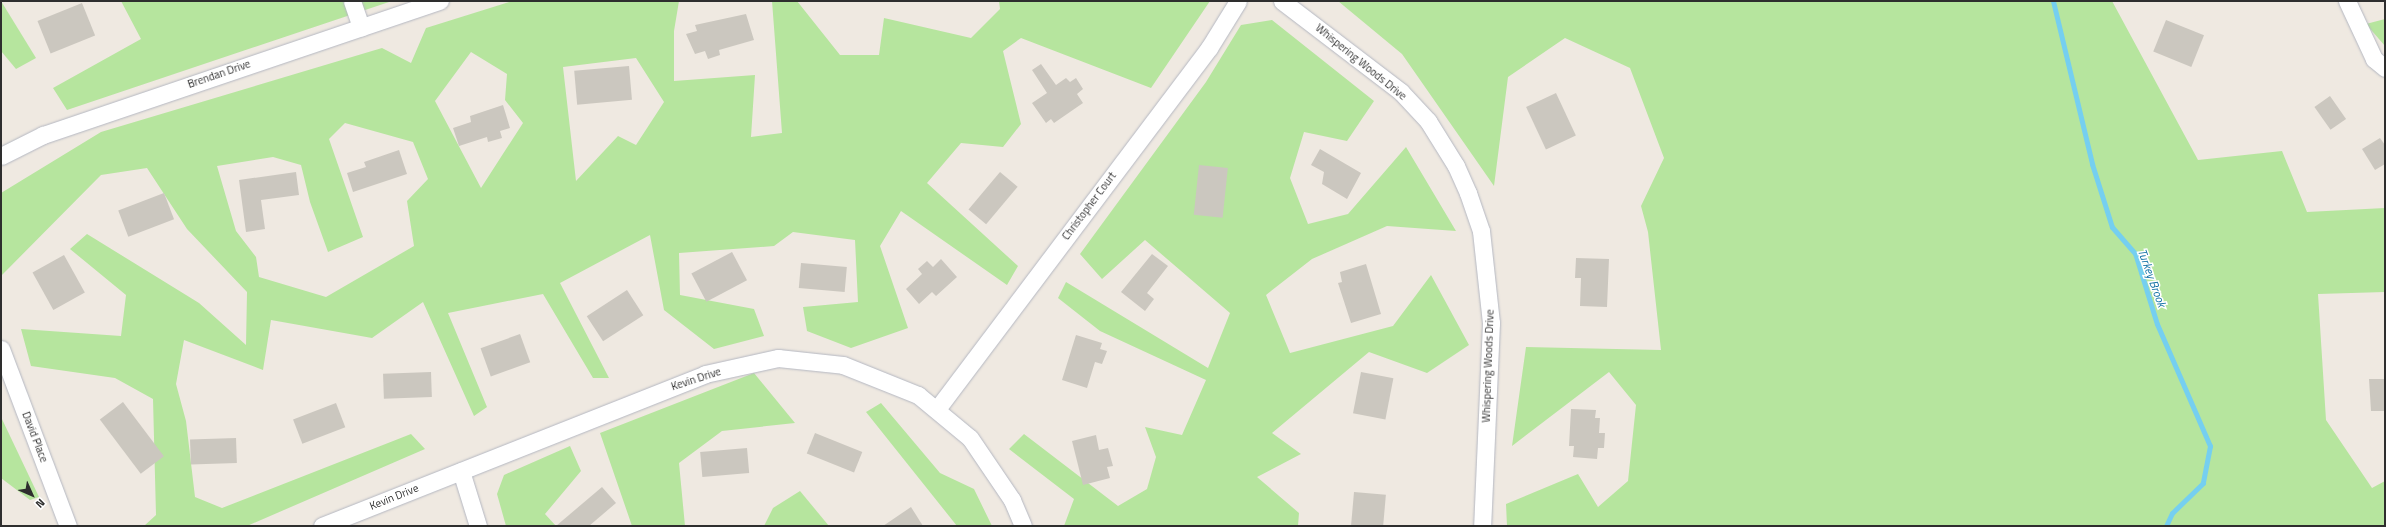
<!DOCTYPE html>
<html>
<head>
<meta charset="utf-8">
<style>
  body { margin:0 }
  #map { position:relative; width:2386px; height:527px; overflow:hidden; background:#efe9e1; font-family:"Titillium Web",sans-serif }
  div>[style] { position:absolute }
  .green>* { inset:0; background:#b6e59e }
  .stream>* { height:5px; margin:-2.5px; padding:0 2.5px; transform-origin:2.5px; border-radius:2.5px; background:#75cff0 }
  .building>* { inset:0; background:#cbc7bf; transform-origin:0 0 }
  .roads { filter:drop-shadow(0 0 1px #b4b7c1) drop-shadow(0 0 1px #b4b7c1) }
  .street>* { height:17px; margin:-8.5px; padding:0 8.5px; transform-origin:8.5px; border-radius:8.5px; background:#fff }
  span { translate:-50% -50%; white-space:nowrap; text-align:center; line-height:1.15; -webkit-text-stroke:3px #fff; paint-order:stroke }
  .street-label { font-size:11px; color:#2e2e2e }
  .water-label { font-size:12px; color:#0d6fa3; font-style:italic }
  .frame { position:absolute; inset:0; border:2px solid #2e2e2e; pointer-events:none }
  .north { position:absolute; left:12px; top:475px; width:40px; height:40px; -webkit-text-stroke:3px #fff; paint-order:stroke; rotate:135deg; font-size:11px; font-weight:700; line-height:16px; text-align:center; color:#2e2e2e }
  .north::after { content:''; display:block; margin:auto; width:14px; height:18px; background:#2e2e2e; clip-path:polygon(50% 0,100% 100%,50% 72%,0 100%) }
</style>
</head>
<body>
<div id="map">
  <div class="green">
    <div style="clip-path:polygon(1px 1px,36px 58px,16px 69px,1px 51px)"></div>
    <div style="clip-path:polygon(121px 1px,392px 1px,67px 110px,53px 88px,141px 39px)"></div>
    <div style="clip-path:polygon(evenodd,512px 1px,679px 1px,674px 31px,674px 81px,755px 75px,751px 137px,782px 133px,772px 1px,797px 1px,840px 55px,879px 55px,884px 18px,971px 38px,1000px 9px,999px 1px,1210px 1px,1151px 88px,1021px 38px,1003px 51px,1021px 124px,1003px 147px,961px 143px,927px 183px,1018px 266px,1007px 285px,901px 211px,880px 246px,908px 328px,851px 348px,807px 331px,803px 307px,858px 302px,855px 240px,793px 232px,774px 246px,679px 253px,680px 295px,754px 309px,764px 336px,714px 349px,664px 310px,650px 235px,560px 283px,609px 378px,593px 378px,543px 294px,448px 313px,487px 407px,474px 416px,423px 302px,372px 338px,271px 320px,263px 370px,184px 340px,176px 384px,186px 421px,195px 497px,222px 508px,411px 434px,425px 449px,247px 526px,144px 526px,156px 515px,153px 399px,115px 378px,31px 366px,21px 329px,121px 336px,126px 295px,70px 249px,87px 234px,199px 303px,246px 345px,247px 292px,187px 229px,147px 168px,101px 175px,1px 276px,1px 193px,101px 132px,382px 48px,411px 63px,426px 28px,512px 1px,471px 52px,507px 74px,505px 100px,523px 123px,481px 188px,435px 101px,471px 52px,512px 1px,636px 58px,664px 102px,636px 145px,618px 136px,576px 181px,563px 67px,636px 58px,512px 1px,345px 123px,413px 142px,428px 179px,407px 201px,414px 246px,326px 297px,259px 277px,256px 257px,236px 231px,217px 166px,273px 157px,301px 165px,310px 202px,328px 252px,363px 237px,329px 139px,345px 123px)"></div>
    <div style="clip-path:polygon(1338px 1px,2112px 1px,2198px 160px,2282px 151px,2307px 212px,2385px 208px,2385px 292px,2318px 294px,2326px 420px,2372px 488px,2385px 481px,2385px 526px,1507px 526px,1506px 504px,1578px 474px,1598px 507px,1628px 481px,1636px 405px,1609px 372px,1512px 446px,1526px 347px,1661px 350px,1648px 232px,1641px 206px,1664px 158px,1630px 68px,1565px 38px,1508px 77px,1494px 186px,1402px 54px)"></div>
    <div style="clip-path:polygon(2385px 19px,2385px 46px,2366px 24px)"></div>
    <div style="clip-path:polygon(1272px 20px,1374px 101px,1347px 141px,1304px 132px,1290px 178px,1308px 224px,1348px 214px,1406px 147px,1456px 231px,1387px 226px,1312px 259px,1266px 295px,1290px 353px,1393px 326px,1431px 275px,1469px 345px,1427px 373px,1369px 352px,1272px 433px,1301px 454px,1257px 477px,1299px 513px,1298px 526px,1064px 526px,1074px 499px,1009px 449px,1024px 434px,1118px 506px,1147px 489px,1156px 457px,1145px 427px,1182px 435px,1206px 380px,1100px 331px,1058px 298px,1066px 282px,1208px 368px,1230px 313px,1145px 240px,1102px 279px,1080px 254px,1206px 82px,1241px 25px)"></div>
    <div style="clip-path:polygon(754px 373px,795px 423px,722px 431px,679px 463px,685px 526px,632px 526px,600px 433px)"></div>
    <div style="clip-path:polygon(881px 403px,940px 473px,974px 489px,992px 526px,957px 526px,866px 412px)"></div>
    <div style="clip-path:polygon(1px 417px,39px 497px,30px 500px,1px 478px)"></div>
    <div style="clip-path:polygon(570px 446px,581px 471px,545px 514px,556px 526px,506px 526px,497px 494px,504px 475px)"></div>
    <div style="clip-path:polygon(800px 491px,829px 526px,764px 526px,773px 508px)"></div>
  </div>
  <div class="stream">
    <div style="left:2053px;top:1px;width:168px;rotate:76.5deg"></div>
    <div style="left:2092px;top:164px;width:66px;rotate:72.4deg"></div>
    <div style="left:2112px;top:227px;width:35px;rotate:49deg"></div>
    <div style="left:2135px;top:253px;width:74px;rotate:72.8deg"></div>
    <div style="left:2157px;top:324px;width:133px;rotate:66.5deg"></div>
    <div style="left:2210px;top:446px;width:38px;rotate:101deg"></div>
    <div style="left:2203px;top:483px;width:43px;rotate:135.9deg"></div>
    <div style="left:2172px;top:513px;width:14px;rotate:115deg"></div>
  </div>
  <div class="building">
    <div style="left:82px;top:3px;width:35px;height:48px;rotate:68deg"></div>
    <div style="clip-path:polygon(746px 14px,754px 40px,719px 50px,720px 55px,708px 59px,705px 51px,695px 54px,686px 34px,697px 31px,695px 25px)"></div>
    <div style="left:2166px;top:20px;width:41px;height:34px;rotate:22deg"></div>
    <div style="clip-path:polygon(1041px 64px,1056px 85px,1066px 78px,1070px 82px,1076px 78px,1083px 89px,1077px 94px,1083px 103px,1054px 123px,1051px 119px,1046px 123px,1032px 103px,1047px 93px,1032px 70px)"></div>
    <div style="left:629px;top:66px;width:34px;height:55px;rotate:85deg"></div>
    <div style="left:1556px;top:93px;width:47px;height:33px;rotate:65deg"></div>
    <div style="left:2330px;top:96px;width:28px;height:19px;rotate:55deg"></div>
    <div style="clip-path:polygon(503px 105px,510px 128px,500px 131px,502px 138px,488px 142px,487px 137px,459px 146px,453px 128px,471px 122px,470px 116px)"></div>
    <div style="clip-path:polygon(2380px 138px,2385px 145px,2385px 164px,2375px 170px,2362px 149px)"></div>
    <div style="clip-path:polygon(1320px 149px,1361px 173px,1347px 199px,1322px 184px,1324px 172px,1311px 165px)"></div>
    <div style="clip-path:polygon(399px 150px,407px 174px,353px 192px,347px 173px,366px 167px,364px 162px)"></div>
    <div style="left:1199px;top:165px;width:29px;height:50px;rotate:6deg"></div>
    <div style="clip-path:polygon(296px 172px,299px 195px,261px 200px,265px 229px,246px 232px,239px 180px)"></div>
    <div style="left:1000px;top:172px;width:23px;height:49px;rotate:40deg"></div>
    <div style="left:164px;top:193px;width:28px;height:49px;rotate:69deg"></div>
    <div style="left:732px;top:252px;width:32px;height:46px;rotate:62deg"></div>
    <div style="clip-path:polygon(1152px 254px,1168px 266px,1147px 293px,1154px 299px,1145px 311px,1121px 292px)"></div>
    <div style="left:64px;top:255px;width:43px;height:36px;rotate:61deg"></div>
    <div style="clip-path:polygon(1576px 258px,1609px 259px,1607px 307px,1580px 306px,1581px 278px,1575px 278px)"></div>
    <div style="clip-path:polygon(941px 259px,957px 277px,936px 296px,932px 292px,919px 304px,906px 289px,922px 274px,918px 269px,927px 261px,933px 267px)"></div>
    <div style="left:801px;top:263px;width:46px;height:25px;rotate:5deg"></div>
    <div style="clip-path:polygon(1366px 264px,1381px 314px,1351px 323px,1338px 283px,1342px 282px,1340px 272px)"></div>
    <div style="left:627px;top:290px;width:30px;height:48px;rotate:57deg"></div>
    <div style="left:520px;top:334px;width:30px;height:42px;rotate:70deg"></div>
    <div style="clip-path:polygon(1076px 335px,1102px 343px,1100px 349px,1107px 351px,1102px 364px,1095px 362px,1087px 388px,1062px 380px)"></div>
    <div style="left:431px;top:372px;width:25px;height:48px;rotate:88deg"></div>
    <div style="left:1361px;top:372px;width:33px;height:42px;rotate:11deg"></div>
    <div style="clip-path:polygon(2369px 379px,2385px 379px,2384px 411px,2371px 411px)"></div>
    <div style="left:123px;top:402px;width:68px;height:29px;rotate:53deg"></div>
    <div style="left:336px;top:403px;width:26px;height:46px;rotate:69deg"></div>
    <div style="clip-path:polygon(1571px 409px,1596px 410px,1595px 418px,1600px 418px,1599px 433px,1605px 433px,1604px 448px,1598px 448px,1597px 459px,1573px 457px,1574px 446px,1569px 446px)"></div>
    <div style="left:815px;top:433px;width:51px;height:22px;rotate:22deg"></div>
    <div style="clip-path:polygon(1096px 435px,1099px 450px,1108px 448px,1113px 466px,1107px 467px,1110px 478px,1083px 485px,1072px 441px)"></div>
    <div style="left:236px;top:438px;width:25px;height:46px;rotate:88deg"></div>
    <div style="left:747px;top:448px;width:25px;height:47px;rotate:85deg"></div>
    <div style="clip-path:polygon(602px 487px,616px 503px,589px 526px,556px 526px)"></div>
    <div style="left:1354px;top:492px;width:32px;height:34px;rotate:5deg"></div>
    <div style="clip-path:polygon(911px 507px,923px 526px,883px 526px)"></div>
  </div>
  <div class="roads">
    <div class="street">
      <div style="left:352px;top:1px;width:28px;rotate:71deg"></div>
      <div style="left:1282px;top:1px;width:150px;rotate:37.4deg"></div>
      <div style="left:1401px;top:92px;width:40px;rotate:47deg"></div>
      <div style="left:1428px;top:121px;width:53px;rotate:58.1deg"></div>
      <div style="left:1456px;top:166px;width:30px;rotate:66deg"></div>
      <div style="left:1468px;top:193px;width:40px;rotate:71.1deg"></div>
      <div style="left:1481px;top:231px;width:93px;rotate:83.8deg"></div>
      <div style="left:1491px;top:323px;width:203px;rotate:92.5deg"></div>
      <div style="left:2347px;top:1px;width:64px;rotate:65deg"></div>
      <div style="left:2374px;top:59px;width:14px;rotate:39deg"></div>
      <div style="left:1px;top:156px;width:47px;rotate:-26.6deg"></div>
      <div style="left:43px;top:135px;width:419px;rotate:-18.7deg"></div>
      <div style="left:1px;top:349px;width:189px;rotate:69.3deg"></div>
      <div style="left:937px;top:409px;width:452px;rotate:-53deg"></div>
      <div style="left:1209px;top:48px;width:55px;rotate:-58.3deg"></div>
      <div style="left:461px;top:471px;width:58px;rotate:72.8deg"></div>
      <div style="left:322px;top:526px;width:412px;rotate:-21.6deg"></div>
      <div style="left:705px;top:374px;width:75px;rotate:-12.4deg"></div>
      <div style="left:778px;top:358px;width:65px;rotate:6.1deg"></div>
      <div style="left:843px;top:365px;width:81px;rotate:21.8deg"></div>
      <div style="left:918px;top:395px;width:67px;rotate:39.6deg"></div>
      <div style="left:970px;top:438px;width:75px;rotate:55.9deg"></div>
      <div style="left:1012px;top:500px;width:28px;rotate:67deg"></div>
    </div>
  </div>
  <div class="street-label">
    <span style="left:1361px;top:62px;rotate:39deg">Whispering Woods Drive</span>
    <span style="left:219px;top:74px;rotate:-19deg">Brendan Drive</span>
    <span style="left:1089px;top:206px;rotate:-53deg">Christopher Court</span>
    <span style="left:1488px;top:366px;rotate:-88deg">Whispering Woods Drive</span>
    <span style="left:696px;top:379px;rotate:-18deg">Kevin Drive</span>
    <span style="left:35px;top:437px;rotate:69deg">David Place</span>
    <span style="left:394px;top:497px;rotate:-22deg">Kevin Drive</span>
  </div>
  <div class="water-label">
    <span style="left:2152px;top:278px;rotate:70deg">Turkey Brook</span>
  </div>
  <div class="frame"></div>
  <div class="north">N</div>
</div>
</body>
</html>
